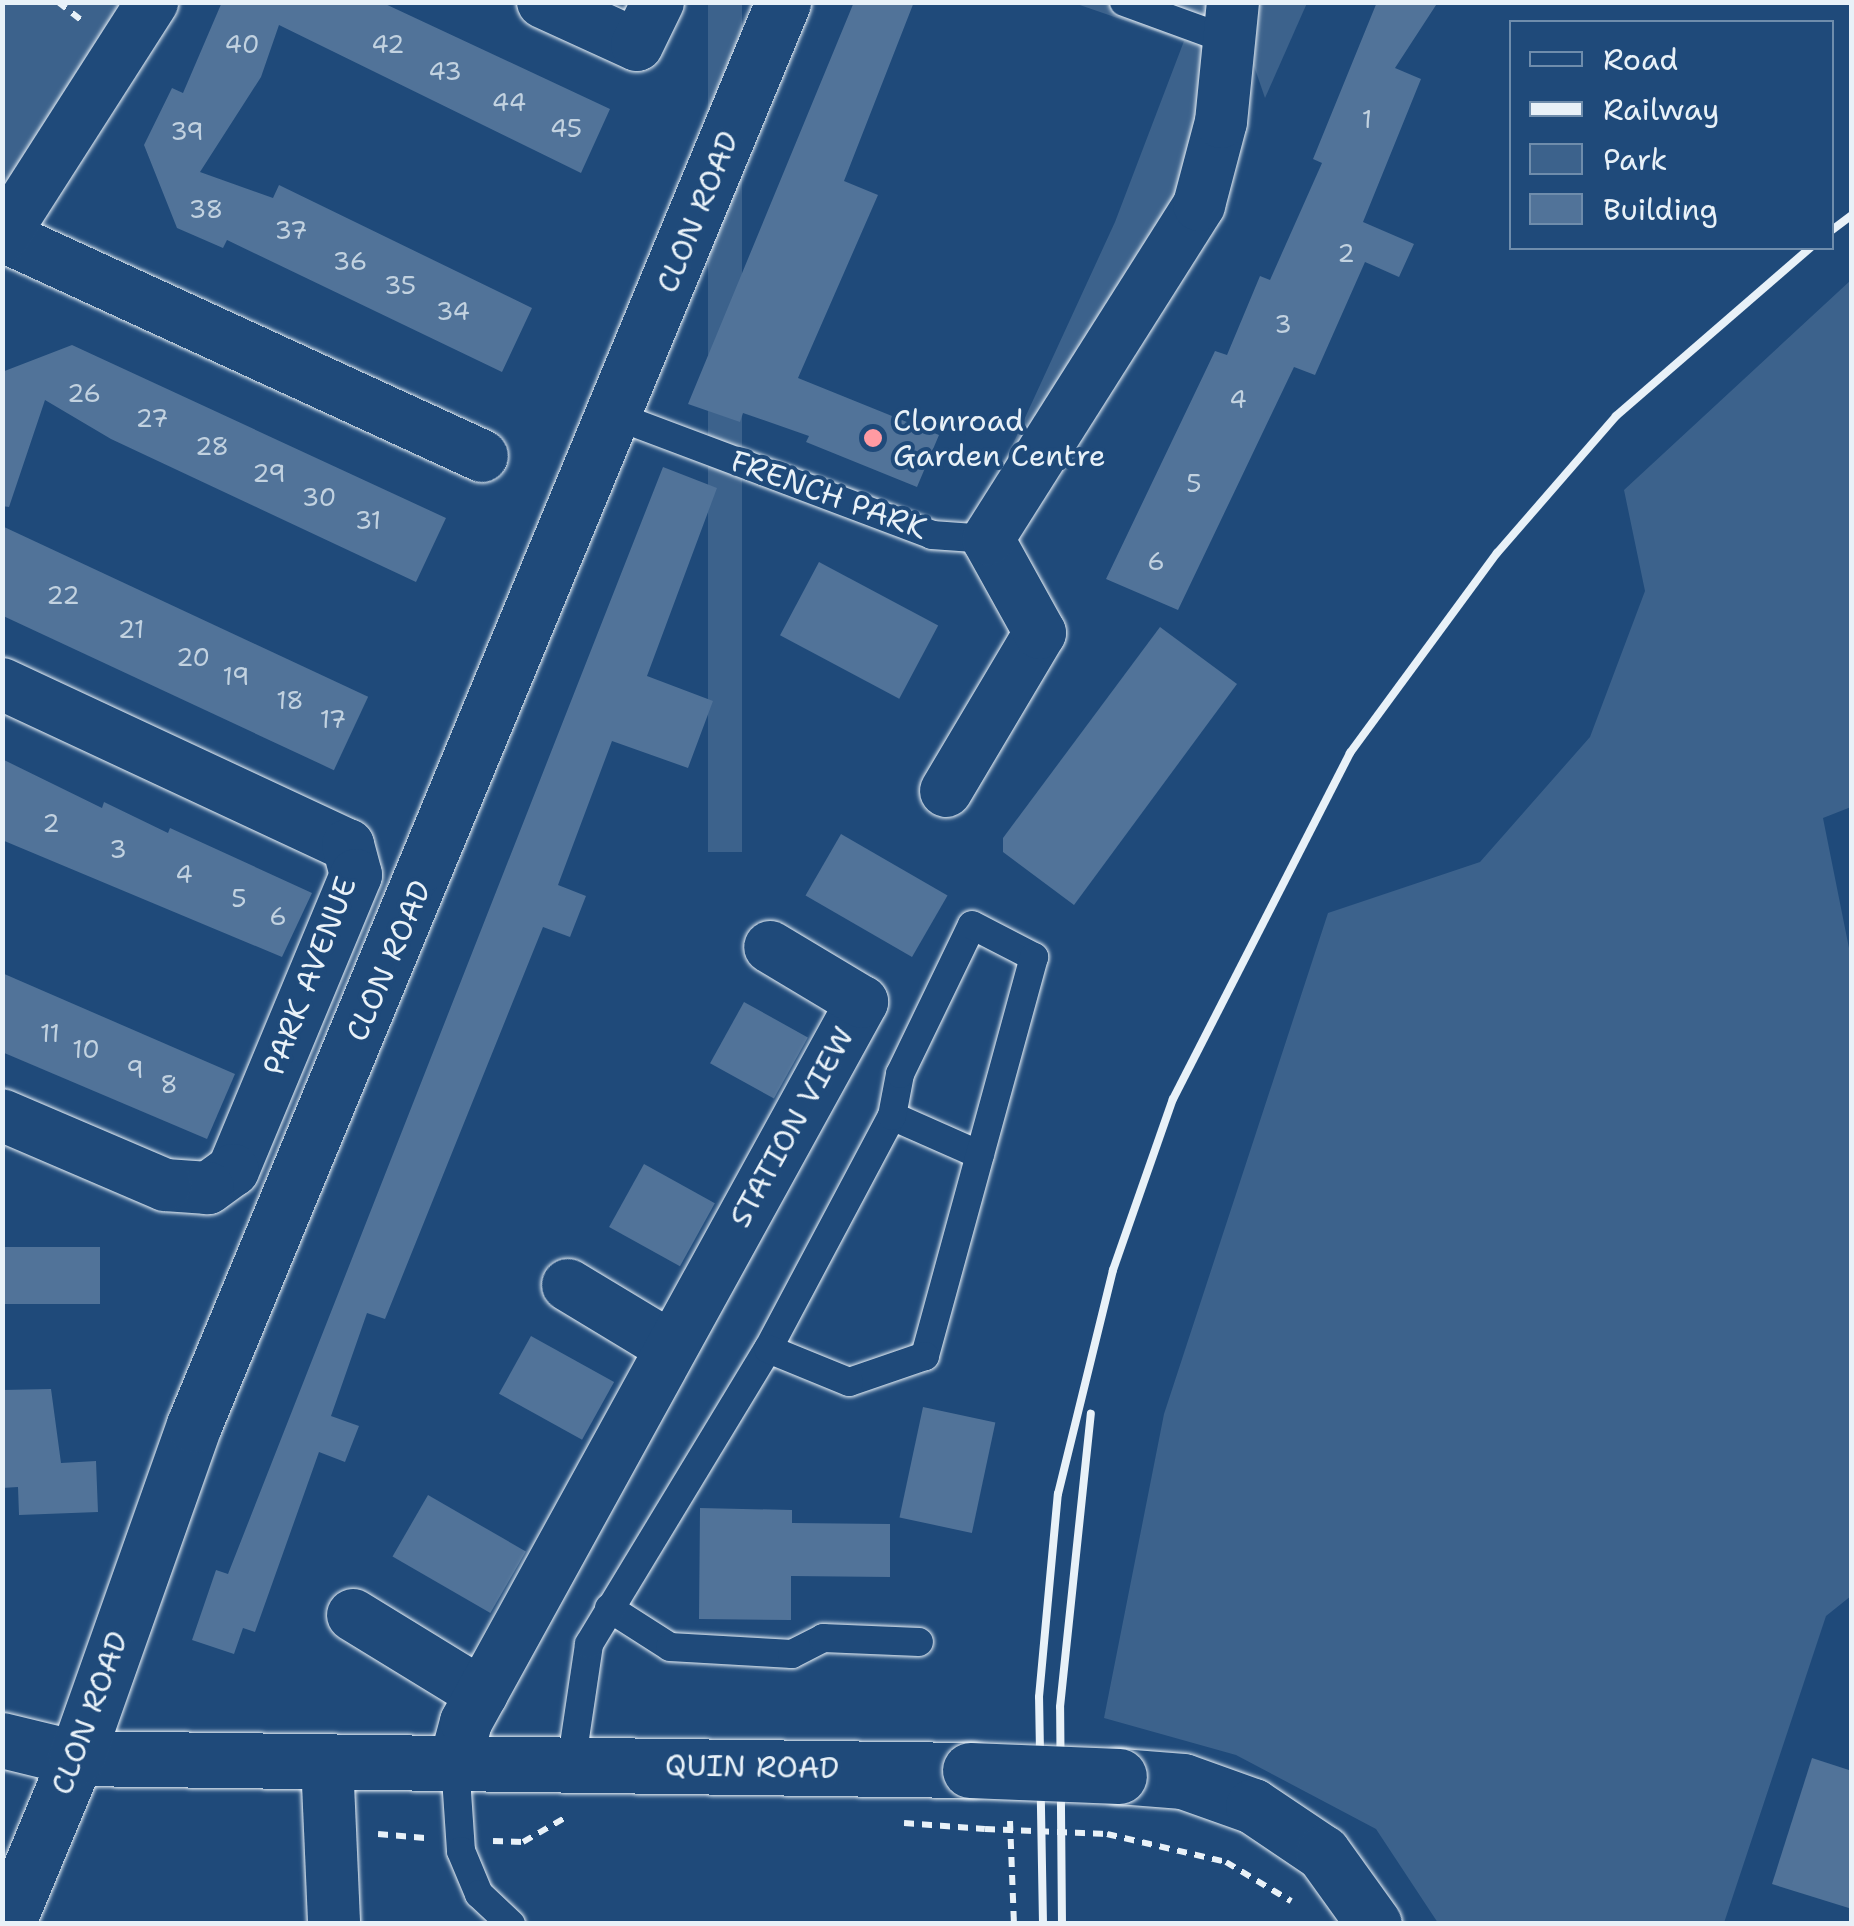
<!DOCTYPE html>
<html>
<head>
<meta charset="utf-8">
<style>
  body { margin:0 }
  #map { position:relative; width:1854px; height:1926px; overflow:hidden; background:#1f4a7a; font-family:"Shantell Sans",sans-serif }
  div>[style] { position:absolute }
  .green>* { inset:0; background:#3c628c; transform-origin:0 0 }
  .building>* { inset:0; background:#517399; transform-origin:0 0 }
  .path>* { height:6px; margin-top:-3px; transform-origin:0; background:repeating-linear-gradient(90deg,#e8f1f8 0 10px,transparent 0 18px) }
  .roads { filter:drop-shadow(0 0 2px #e8f1f8) drop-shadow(0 0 2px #e8f1f8) }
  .lane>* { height:28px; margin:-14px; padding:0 14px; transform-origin:14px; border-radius:14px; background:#1f4a7a }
  .street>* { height:52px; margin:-26px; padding:0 26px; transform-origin:26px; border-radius:26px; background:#1f4a7a }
  .secondary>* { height:55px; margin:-27.5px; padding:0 27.5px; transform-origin:27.5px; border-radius:27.5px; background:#1f4a7a }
  .rail>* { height:8px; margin:-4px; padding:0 4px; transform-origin:4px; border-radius:4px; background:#e8f1f8 }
  .path-bridge>* { height:6px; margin-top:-3px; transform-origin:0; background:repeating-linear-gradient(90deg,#e8f1f8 0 10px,transparent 0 18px) }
  .bridges { filter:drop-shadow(0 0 2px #e8f1f8) drop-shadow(0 0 2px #e8f1f8) }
  .secondary-bridge>* { height:55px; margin:-27.5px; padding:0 27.5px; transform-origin:27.5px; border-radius:27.5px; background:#1f4a7a }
  .dots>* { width:28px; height:28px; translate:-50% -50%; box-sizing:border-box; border:5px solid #1f4a7a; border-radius:50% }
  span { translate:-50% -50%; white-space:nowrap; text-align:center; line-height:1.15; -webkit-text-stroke:8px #1f4a7a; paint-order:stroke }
  .number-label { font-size:25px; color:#c2d2e0 }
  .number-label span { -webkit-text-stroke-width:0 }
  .street-label { font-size:30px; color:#e8f1f8 }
  .poi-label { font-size:30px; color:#e8f1f8 }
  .left { translate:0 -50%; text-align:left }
  .frame { position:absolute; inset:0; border:5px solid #e8f1f8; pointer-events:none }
  .legend { position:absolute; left:1509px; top:20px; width:325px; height:230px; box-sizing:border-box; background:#1f4a7a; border:2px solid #6f8dac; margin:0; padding:12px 18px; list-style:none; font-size:30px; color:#e8f1f8 }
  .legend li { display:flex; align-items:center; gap:20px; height:50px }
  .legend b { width:50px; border:2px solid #6f8dac }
</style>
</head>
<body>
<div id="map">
  <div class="green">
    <div style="clip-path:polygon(3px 3px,125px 3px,3px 196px)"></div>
    <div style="left:708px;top:3px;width:34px;height:849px"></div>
    <div style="clip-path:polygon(1074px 3px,1215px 3px,1210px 86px,1171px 213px,995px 483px,1115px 222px,1184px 41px)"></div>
    <div style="clip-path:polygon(1259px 3px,1307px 3px,1265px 98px,1254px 66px)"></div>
    <div style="clip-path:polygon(1851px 280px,1851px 807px,1823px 818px,1852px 963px,1851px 1596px,1826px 1616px,1724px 1923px,1438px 1923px,1376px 1829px,1236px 1755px,1104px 1718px,1164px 1414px,1328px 913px,1480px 862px,1590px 737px,1645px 591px,1624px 490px)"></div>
  </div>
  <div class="building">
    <div style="clip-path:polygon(222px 2px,381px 2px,610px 109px,581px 173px,279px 25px,261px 77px,200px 172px,273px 198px,279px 185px,532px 308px,502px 372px,227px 240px,223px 248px,177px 228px,144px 145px,172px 88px,183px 93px)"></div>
    <div style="clip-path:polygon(854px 2px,914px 2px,844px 181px,878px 195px,798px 378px,939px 435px,917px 487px,806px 442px,809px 436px,743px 413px,740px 422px,688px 404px)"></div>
    <div style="clip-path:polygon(1377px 2px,1438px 2px,1395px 68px,1421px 79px,1363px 222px,1414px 244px,1399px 277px,1365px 262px,1315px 375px,1294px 367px,1178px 610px,1106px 579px,1215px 351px,1227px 355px,1260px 276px,1270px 280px,1322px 163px,1313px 159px)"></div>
    <div style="clip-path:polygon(72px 345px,446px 518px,416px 582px,111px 439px,45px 400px,9px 507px,2px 506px,2px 372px)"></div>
    <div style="clip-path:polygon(663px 467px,717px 488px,647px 676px,713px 701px,688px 768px,612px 741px,558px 885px,586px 896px,570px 937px,543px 927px,385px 1319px,367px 1313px,331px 1416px,359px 1426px,345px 1462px,319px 1452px,255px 1632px,243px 1628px,234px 1654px,192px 1640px,216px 1570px,228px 1574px)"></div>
    <div style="left:2px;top:526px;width:404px;height:81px;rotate:25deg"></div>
    <div style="left:819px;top:562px;width:135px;height:83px;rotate:28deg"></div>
    <div style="clip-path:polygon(1160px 627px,1237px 684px,1074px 905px,1003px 852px,1003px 838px)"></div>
    <div style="clip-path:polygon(2px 759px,102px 808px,104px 802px,168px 833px,170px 828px,312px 893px,282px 957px,2px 840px)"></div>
    <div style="left:841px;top:834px;width:123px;height:71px;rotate:30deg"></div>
    <div style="clip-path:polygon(2px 973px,235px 1074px,207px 1139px,2px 1052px)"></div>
    <div style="left:744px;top:1002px;width:73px;height:70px;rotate:29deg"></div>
    <div style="left:644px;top:1164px;width:81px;height:72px;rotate:29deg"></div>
    <div style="left:2px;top:1247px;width:98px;height:57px"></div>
    <div style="left:531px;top:1336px;width:95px;height:66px;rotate:29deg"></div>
    <div style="clip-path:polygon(51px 1389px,61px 1463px,96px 1461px,98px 1512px,19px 1515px,18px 1487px,2px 1488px,2px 1390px)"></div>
    <div style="left:923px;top:1407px;width:74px;height:113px;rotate:12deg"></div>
    <div style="left:428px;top:1495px;width:113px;height:71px;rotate:30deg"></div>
    <div style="clip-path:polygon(700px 1508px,792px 1510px,792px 1523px,890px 1524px,890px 1577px,791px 1576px,791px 1620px,699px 1619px)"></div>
    <div style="clip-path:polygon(1812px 1758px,1852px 1771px,1852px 1909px,1772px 1884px)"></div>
  </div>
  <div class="path">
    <div style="left:58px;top:2px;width:34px;rotate:38deg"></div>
    <div style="left:1010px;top:1821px;width:103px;rotate:87.8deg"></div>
    <div style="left:904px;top:1823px;width:81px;rotate:4.2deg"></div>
    <div style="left:378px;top:1834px;width:47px;rotate:4.9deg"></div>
    <div style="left:1107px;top:1834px;width:122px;rotate:13.2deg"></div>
    <div style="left:1226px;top:1862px;width:76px;rotate:31deg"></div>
    <div style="left:493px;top:1841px;width:30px;rotate:2deg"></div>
    <div style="left:523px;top:1842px;width:52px;rotate:-30deg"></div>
  </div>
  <div class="roads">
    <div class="lane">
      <div style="left:1124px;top:2px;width:114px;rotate:20deg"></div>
      <div style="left:616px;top:416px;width:338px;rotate:20.6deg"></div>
      <div style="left:932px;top:535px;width:56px;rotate:4.1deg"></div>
      <div style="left:892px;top:1116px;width:96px;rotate:23.9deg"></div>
      <div style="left:609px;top:1608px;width:72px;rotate:32.6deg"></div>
      <div style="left:670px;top:1647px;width:122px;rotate:3.3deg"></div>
      <div style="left:792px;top:1654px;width:35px;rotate:-27deg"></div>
      <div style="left:823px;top:1638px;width:96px;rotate:2.4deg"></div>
      <div style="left:455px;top:1763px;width:88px;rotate:86.1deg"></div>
      <div style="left:461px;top:1851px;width:47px;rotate:67.3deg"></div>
      <div style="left:479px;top:1894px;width:44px;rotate:43.2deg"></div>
      <div style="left:571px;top:1765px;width:122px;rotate:-81.5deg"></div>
      <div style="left:589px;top:1644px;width:345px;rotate:-58.8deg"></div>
      <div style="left:768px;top:1349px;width:264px;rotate:-62deg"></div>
      <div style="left:892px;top:1116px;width:43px;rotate:-79.2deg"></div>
      <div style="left:900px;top:1074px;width:165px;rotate:-64.2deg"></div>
      <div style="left:972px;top:925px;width:70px;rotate:27.3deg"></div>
      <div style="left:1034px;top:957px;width:414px;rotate:105.3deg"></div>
      <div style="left:925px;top:1356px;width:80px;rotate:161.1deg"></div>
      <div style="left:849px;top:1382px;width:87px;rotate:-157.8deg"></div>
    </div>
    <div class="street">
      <div style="left:543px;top:2px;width:103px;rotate:24.6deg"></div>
      <div style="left:637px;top:45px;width:48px;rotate:-64deg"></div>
      <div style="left:3px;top:236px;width:527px;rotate:24.67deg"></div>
      <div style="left:2px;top:237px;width:279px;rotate:-57.4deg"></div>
      <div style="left:2px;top:684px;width:382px;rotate:25deg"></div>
      <div style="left:348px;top:845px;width:31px;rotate:75deg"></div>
      <div style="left:356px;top:875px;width:320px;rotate:112.6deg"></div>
      <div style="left:233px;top:1170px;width:31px;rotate:144deg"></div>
      <div style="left:208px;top:1188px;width:43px;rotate:-176deg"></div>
      <div style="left:165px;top:1185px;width:177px;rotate:-156.8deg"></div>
      <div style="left:946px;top:791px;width:184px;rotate:-59.3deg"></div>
      <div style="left:1040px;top:633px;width:107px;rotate:-119deg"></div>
      <div style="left:988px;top:539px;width:395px;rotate:-57.7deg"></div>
      <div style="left:1199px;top:205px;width:86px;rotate:-75.2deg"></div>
      <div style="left:1221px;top:122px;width:121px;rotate:-84.3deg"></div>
      <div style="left:568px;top:1285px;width:118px;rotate:31.1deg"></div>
      <div style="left:353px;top:1615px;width:151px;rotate:31.5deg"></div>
      <div style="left:327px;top:1761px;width:163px;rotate:87.5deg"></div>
      <div style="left:455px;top:1763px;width:42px;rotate:-75deg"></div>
      <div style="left:466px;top:1722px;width:822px;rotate:-61.19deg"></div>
      <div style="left:862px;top:1002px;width:107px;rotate:-149.1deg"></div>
    </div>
    <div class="secondary">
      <div style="left:2px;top:1740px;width:76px;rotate:13.7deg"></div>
      <div style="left:76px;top:1758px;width:894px;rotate:0.77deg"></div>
      <div style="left:1119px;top:1776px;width:64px;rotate:4.5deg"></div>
      <div style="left:1183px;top:1781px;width:74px;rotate:19.7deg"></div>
      <div style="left:1253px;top:1806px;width:84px;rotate:33.9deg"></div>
      <div style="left:1323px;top:1853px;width:87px;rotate:54.3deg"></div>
      <div style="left:7px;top:1924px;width:180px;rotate:-67.4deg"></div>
      <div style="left:76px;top:1758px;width:353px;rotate:-70.5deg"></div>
      <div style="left:194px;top:1425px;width:1540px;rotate:-67.51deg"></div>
    </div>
  </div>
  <div class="rail">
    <div style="left:1832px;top:230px;width:25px;rotate:-37deg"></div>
    <div style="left:1043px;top:1924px;width:227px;rotate:-91deg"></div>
    <div style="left:1039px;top:1697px;width:204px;rotate:-84.7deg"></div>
    <div style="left:1058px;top:1494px;width:231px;rotate:-76.2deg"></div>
    <div style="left:1113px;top:1270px;width:181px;rotate:-70.7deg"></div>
    <div style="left:1173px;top:1099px;width:389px;rotate:-62.9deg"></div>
    <div style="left:1350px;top:753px;width:248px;rotate:-53.7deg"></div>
    <div style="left:1497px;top:553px;width:181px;rotate:-49deg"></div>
    <div style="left:1616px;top:416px;width:257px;rotate:-40.9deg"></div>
    <div style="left:1062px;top:1924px;width:217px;rotate:-90.5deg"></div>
    <div style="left:1060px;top:1707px;width:295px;rotate:-84deg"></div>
  </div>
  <div class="path-bridge">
    <div style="left:985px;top:1829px;width:122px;rotate:2.3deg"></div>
  </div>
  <div class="bridges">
    <div class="secondary-bridge">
      <div style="left:970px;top:1770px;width:149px;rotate:2.3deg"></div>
    </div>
  </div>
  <div class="dots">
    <div style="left:873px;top:438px;background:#ff9aa2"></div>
  </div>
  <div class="number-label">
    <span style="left:242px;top:44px">40</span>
    <span style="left:388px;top:44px">42</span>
    <span style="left:445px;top:71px">43</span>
    <span style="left:509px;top:102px">44</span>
    <span style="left:1367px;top:119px">1</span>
    <span style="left:566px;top:128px">45</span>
    <span style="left:187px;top:131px">39</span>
    <span style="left:206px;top:209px">38</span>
    <span style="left:291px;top:230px">37</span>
    <span style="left:1346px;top:253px">2</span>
    <span style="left:350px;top:261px">36</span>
    <span style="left:400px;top:285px">35</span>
    <span style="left:453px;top:311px">34</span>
    <span style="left:1283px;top:324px">3</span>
    <span style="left:84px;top:393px">26</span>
    <span style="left:1238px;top:399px">4</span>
    <span style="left:152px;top:418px">27</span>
    <span style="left:212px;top:446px">28</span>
    <span style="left:269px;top:473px">29</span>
    <span style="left:1194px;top:483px">5</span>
    <span style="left:319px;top:497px">30</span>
    <span style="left:368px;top:520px">31</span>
    <span style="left:1156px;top:561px">6</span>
    <span style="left:63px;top:595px">22</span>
    <span style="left:131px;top:629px">21</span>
    <span style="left:193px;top:657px">20</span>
    <span style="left:236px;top:676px">19</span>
    <span style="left:290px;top:700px">18</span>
    <span style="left:333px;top:719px">17</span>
    <span style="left:51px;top:823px">2</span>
    <span style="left:118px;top:849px">3</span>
    <span style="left:184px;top:874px">4</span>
    <span style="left:239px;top:898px">5</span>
    <span style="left:278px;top:916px">6</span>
    <span style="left:50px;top:1033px">11</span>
    <span style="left:86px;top:1049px">10</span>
    <span style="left:135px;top:1069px">9</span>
    <span style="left:169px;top:1084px">8</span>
  </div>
  <div class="street-label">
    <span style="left:698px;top:212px;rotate:-68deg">CLON ROAD</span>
    <span style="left:829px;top:495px;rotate:20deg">FRENCH PARK</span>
    <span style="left:389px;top:961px;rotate:-67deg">CLON ROAD</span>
    <span style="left:310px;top:976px;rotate:-69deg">PARK AVENUE</span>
    <span style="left:792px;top:1127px;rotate:-61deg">STATION VIEW</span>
    <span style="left:90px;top:1713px;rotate:-70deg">CLON ROAD</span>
    <span style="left:752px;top:1767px;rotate:1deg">QUIN ROAD</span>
  </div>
  <div class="poi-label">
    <span class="left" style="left:893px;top:438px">Clonroad<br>Garden Centre</span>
  </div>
  <div class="frame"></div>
  <ul class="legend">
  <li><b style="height:12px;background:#1f4a7a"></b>Road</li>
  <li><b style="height:12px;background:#e8f1f8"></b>Railway</li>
  <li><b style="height:28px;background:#3c628c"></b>Park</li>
  <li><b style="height:28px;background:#517399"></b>Building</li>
  </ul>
</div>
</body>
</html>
